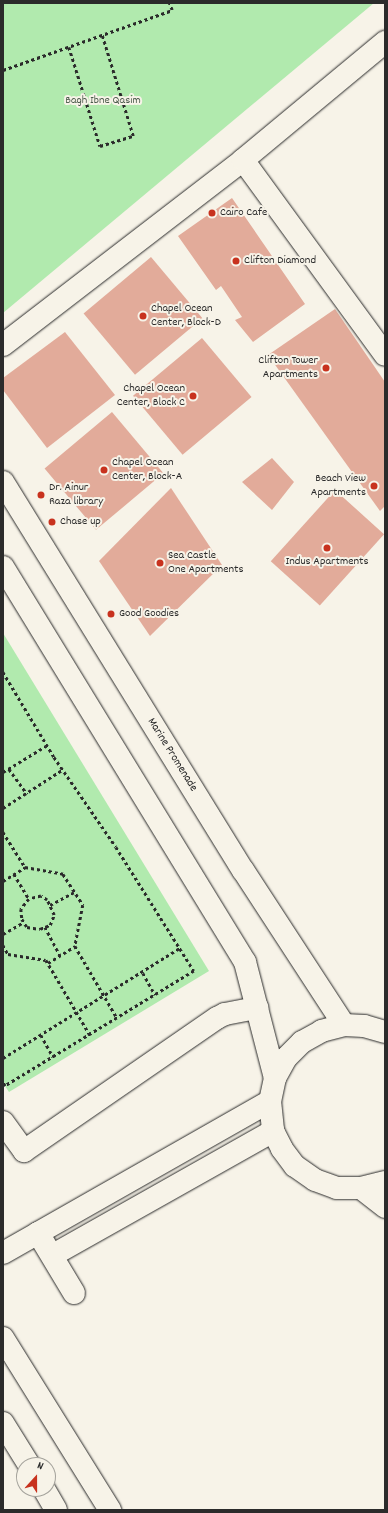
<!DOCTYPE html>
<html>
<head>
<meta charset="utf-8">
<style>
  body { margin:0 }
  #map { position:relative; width:388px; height:1513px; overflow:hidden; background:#f7f3e8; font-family:Dekko,sans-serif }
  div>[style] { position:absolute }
  .green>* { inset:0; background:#b1eaae }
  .building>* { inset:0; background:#e2ab9a; transform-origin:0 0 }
  .path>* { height:2.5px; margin-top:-1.25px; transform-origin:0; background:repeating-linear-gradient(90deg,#2b2b2b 0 3px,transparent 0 6px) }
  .roads { filter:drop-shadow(0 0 1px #2b2b2b) drop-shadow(0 0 1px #2b2b2b) }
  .minor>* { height:22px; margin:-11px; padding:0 11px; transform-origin:11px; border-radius:11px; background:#f7f3e8 }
  .major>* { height:22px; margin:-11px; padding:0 11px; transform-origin:11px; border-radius:11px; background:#f7f3e8 }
  .dots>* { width:11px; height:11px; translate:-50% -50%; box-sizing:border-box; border:2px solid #f7f3e8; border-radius:50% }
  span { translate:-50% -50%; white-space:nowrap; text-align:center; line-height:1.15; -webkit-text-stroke:4px #f7f3e8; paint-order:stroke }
  .park-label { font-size:12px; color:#4c5b4c }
  .poi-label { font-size:12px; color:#2b2b2b }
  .left { translate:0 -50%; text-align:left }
  .right { translate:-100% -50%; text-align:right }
  .street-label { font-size:12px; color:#2b2b2b }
  .frame { position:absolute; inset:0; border:4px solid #2b2b2b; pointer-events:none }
  .north { position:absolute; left:16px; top:1457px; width:40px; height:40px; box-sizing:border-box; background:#f7f3e8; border:1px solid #a5a39c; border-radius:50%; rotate:21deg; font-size:11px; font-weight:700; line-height:16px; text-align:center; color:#2b2b2b }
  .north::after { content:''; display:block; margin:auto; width:14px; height:18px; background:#c8321e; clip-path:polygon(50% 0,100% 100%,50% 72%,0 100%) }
</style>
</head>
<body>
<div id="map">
  <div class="green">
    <div style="clip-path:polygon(3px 3px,374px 3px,3px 313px)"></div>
    <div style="clip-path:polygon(3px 633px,209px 971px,9px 1092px,3px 1083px)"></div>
  </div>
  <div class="building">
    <div style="clip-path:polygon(232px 198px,305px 304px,253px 342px,235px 320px,242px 317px,221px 286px,216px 290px,178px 236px)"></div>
    <div style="left:151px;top:257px;width:80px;height:88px;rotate:50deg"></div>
    <div style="clip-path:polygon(335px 309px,385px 382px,385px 506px,380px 511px,268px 355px)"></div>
    <div style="clip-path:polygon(65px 332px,115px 395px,47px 448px,3px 390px,3px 378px)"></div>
    <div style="left:202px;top:338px;width:77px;height:90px;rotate:50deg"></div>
    <div style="left:112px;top:412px;width:80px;height:88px;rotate:50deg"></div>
    <div style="clip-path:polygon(272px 458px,294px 482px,272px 510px,242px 482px)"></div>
    <div style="clip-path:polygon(171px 488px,222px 565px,150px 636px,99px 561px)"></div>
    <div style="left:335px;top:490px;width:66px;height:96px;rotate:42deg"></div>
  </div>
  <div class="path">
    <div style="left:69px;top:47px;width:104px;rotate:72.6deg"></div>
    <div style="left:100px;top:146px;width:34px;rotate:-17deg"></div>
    <div style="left:133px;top:136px;width:106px;rotate:-107.1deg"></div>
    <div style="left:3px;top:70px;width:179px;rotate:-19.5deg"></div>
    <div style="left:172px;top:10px;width:8px;rotate:-113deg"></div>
    <div style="left:3px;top:672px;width:99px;rotate:59deg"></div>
    <div style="left:54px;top:757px;width:109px;rotate:55.4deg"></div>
    <div style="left:116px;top:847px;width:146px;rotate:57.8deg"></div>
    <div style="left:194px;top:971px;width:221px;rotate:148.7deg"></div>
    <div style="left:5px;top:1086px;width:4px;rotate:-124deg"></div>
    <div style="left:9px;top:769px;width:31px;rotate:54deg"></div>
    <div style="left:3px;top:772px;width:50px;rotate:-31.2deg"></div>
    <div style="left:3px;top:808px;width:70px;rotate:-32.8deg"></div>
    <div style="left:3px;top:832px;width:41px;rotate:57.8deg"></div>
    <div style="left:25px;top:867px;width:39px;rotate:10deg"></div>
    <div style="left:63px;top:874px;width:37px;rotate:57deg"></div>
    <div style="left:83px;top:905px;width:42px;rotate:101deg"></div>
    <div style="left:75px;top:946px;width:83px;rotate:59.7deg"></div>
    <div style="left:14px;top:874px;width:29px;rotate:59deg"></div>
    <div style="left:29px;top:899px;width:13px;rotate:129deg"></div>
    <div style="left:21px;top:909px;width:10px;rotate:84deg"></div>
    <div style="left:22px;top:919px;width:9px;rotate:58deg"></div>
    <div style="left:27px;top:927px;width:13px;rotate:9deg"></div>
    <div style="left:40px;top:929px;width:11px;rotate:-22deg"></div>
    <div style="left:50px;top:925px;width:11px;rotate:-68deg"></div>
    <div style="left:54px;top:915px;width:17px;rotate:-115deg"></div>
    <div style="left:47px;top:900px;width:7px;rotate:-146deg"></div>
    <div style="left:41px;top:896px;width:12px;rotate:166deg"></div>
    <div style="left:3px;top:881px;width:26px;rotate:-32deg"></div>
    <div style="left:50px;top:905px;width:27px;rotate:-28deg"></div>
    <div style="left:45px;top:927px;width:32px;rotate:62deg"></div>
    <div style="left:3px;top:934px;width:24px;rotate:-30deg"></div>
    <div style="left:3px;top:945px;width:10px;rotate:61deg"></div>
    <div style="left:8px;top:954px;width:38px;rotate:9deg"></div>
    <div style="left:46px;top:960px;width:87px;rotate:59.6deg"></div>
    <div style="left:48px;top:963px;width:32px;rotate:-32deg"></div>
    <div style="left:143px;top:973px;width:25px;rotate:61deg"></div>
    <div style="left:41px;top:1035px;width:25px;rotate:61deg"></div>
    <div style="left:3px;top:1058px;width:208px;rotate:-31.9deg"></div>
  </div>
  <div class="roads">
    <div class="minor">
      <div style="left:243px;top:160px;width:241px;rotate:53.9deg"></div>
      <div style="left:3px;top:345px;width:303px;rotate:-37.6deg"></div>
      <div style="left:243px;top:160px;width:185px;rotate:-39.7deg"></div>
      <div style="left:3px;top:1122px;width:36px;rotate:54deg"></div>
      <div style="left:24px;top:1151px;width:234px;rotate:-34.6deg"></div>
      <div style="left:217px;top:1018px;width:9px;rotate:-27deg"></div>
      <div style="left:225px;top:1014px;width:33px;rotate:-11deg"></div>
      <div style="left:3px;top:1253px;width:40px;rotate:-29.7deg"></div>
      <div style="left:53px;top:1255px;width:253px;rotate:-29.4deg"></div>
      <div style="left:74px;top:1293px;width:70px;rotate:-121deg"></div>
      <div style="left:38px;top:1233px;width:267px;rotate:-29.6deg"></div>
      <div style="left:3px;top:1338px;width:203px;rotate:58.1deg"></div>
      <div style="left:3px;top:1423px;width:49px;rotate:58.2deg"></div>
      <div style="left:44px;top:1489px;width:24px;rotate:60deg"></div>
    </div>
    <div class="major">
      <div style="left:3px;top:482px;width:456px;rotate:58.3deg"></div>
      <div style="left:243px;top:870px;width:185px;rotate:56.9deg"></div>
      <div style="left:3px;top:567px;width:463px;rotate:58.5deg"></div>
      <div style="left:245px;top:962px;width:120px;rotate:75.5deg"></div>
      <div style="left:385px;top:1032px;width:22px;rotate:-164deg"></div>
      <div style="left:364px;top:1026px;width:20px;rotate:-177deg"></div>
      <div style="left:344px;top:1025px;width:23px;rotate:165deg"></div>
      <div style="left:322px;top:1031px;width:23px;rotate:151deg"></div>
      <div style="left:302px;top:1042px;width:23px;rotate:135deg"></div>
      <div style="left:286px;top:1058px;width:23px;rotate:119deg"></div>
      <div style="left:275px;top:1078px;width:24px;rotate:102deg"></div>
      <div style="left:270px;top:1101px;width:30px;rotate:84deg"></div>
      <div style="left:273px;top:1131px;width:20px;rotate:63deg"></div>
      <div style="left:282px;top:1149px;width:21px;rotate:53deg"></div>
      <div style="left:295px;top:1166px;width:24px;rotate:35deg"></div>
      <div style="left:315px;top:1180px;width:23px;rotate:20deg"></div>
      <div style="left:337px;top:1188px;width:24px"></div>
      <div style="left:361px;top:1188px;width:25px;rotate:-14deg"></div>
      <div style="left:361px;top:1188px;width:31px;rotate:38deg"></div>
    </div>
  </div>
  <div class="dots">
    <div style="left:212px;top:213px;background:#c8321e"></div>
    <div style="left:236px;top:261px;background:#c8321e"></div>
    <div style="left:143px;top:316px;background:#c8321e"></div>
    <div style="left:326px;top:368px;background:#c8321e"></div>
    <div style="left:193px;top:396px;background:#c8321e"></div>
    <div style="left:104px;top:470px;background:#c8321e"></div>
    <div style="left:374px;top:486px;background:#c8321e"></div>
    <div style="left:41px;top:495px;background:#c8321e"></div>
    <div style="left:52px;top:522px;background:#c8321e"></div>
    <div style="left:327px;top:548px;background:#c8321e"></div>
    <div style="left:160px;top:563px;background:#c8321e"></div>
    <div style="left:111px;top:614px;background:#c8321e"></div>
  </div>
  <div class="park-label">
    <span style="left:103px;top:101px">Bagh Ibne Qasim</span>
  </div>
  <div class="poi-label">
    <span class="left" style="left:220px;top:213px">Cairo Cafe</span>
    <span class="left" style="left:244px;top:261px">Clifton Diamond</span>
    <span class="left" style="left:151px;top:316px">Chapel Ocean<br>Center, Block-D</span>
    <span class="right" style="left:318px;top:368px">Clifton Tower<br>Apartments</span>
    <span class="right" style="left:185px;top:396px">Chapel Ocean<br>Center, Block C</span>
    <span class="left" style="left:112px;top:470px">Chapel Ocean<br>Center, Block-A</span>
    <span class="right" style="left:366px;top:486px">Beach View<br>Apartments</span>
    <span class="left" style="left:49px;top:495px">Dr. Ainur<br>Raza library</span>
    <span class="left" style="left:60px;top:522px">Chase up</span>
    <span class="left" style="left:168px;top:563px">Sea Castle<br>One Apartments</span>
    <span style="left:327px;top:562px">Indus Apartments</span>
    <span class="left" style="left:119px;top:614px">Good Goodies</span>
  </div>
  <div class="street-label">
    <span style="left:172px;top:755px;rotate:58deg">Marine Promenade</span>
  </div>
  <div class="frame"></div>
  <div class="north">N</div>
</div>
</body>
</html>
